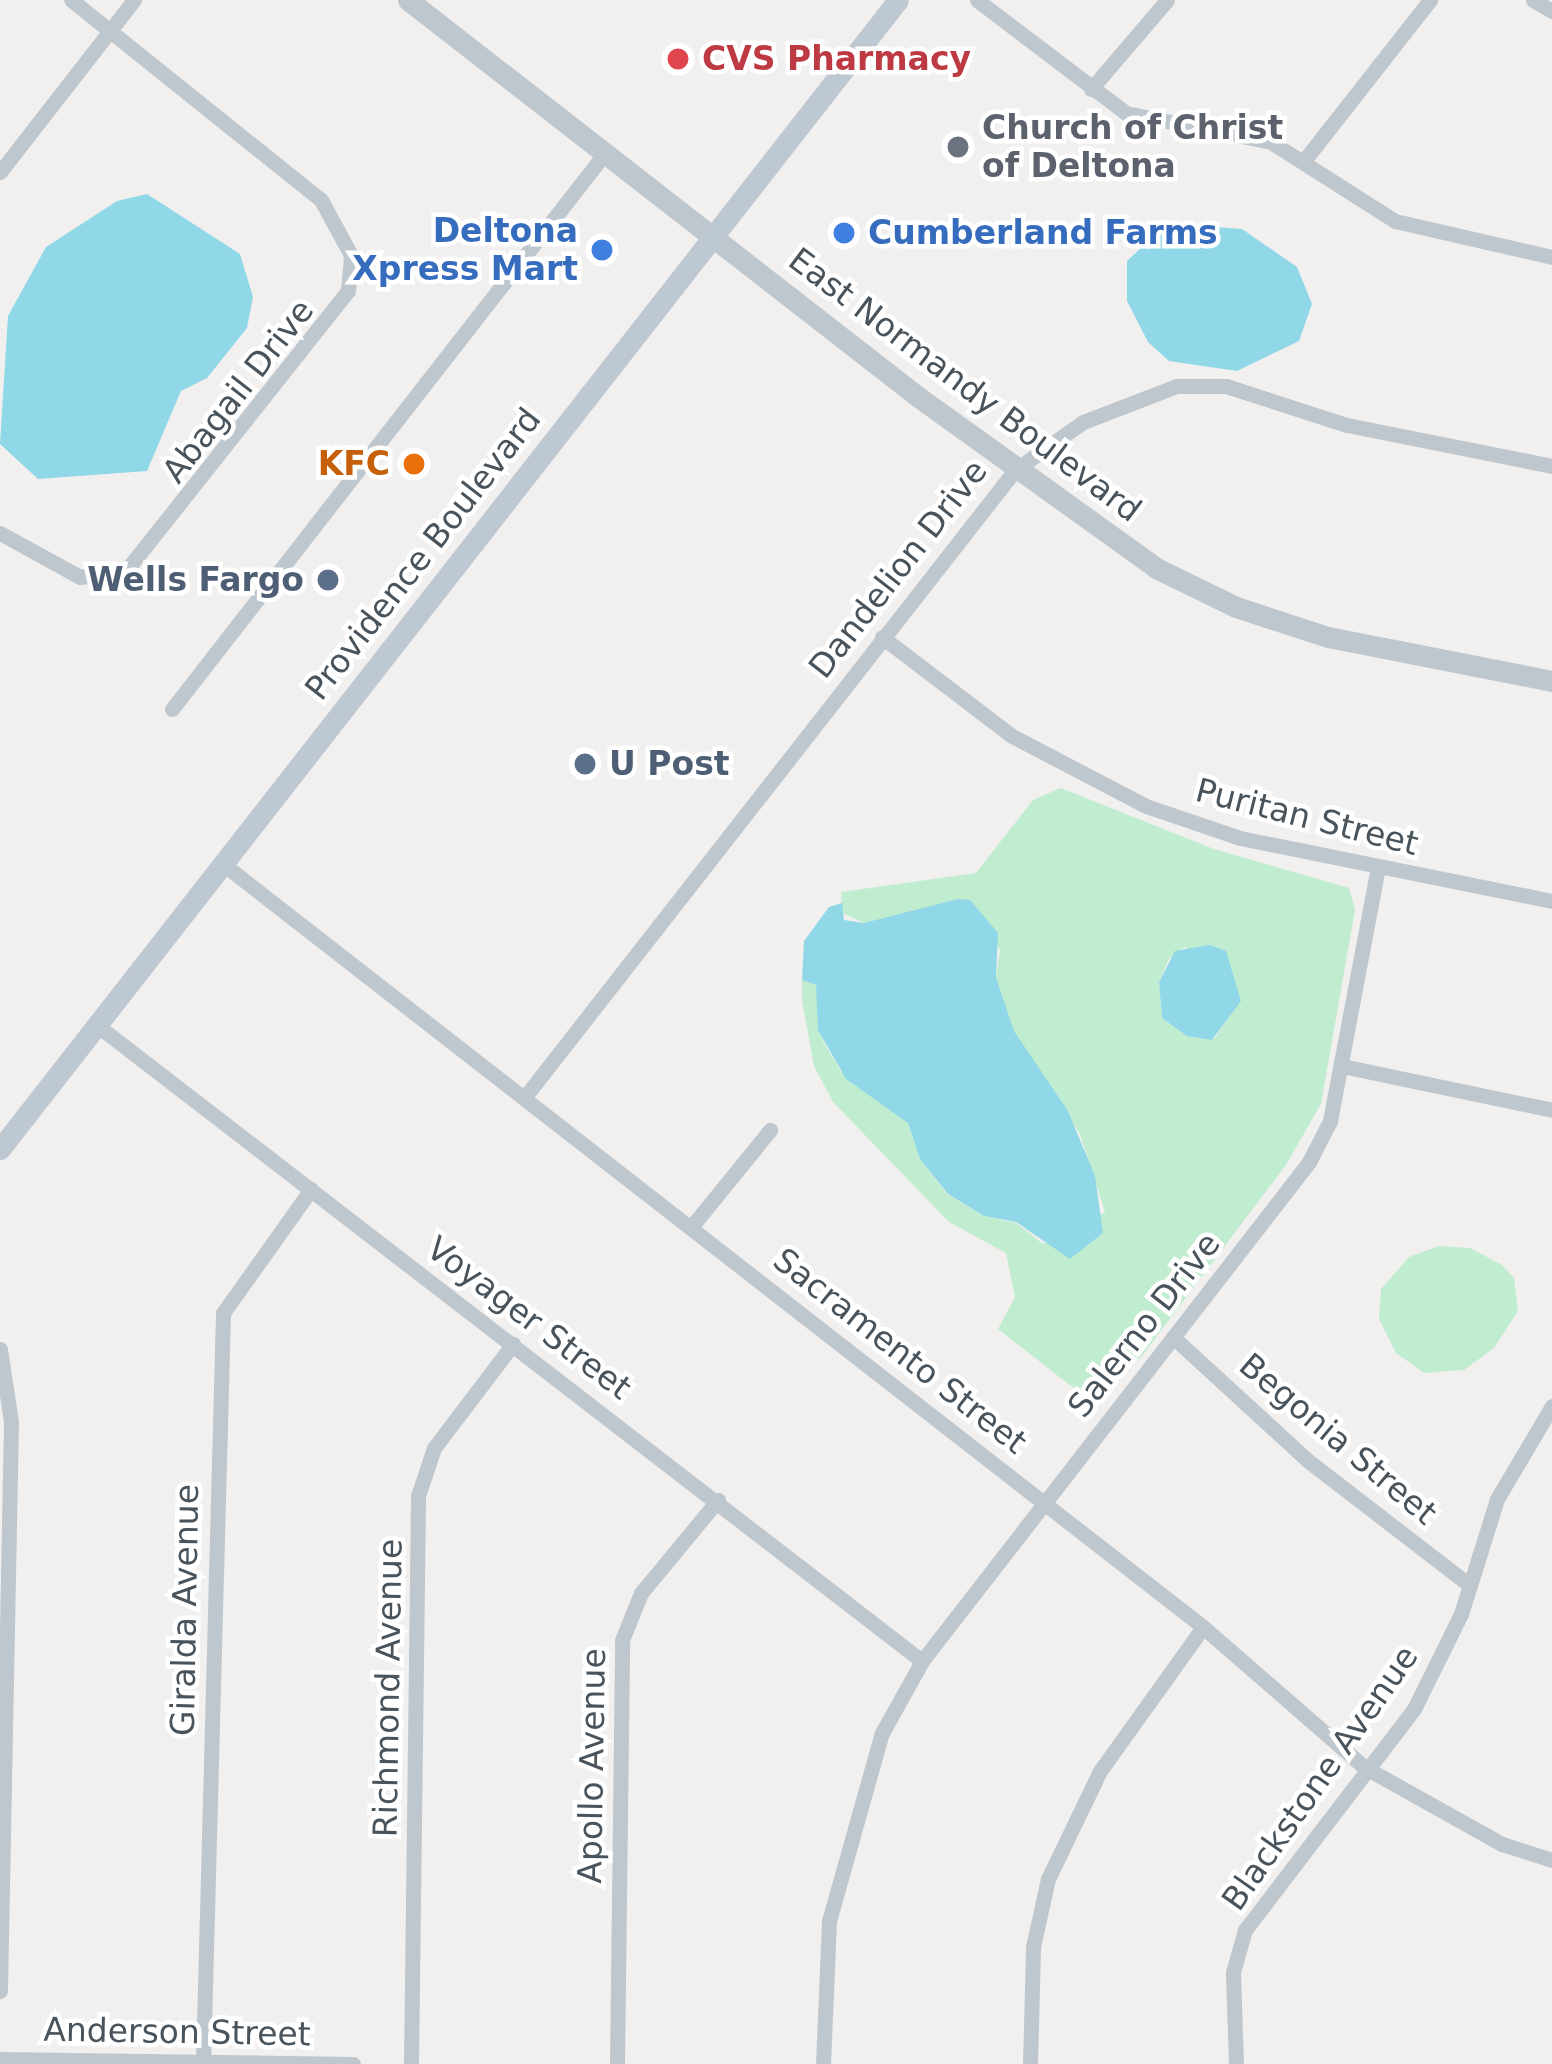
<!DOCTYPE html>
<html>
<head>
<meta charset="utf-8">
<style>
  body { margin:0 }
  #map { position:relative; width:1552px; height:2064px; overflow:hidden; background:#f2efef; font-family:"DejaVu Sans",sans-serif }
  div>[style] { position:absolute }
  .green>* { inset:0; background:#c0edd0 }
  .water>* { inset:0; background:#90d8e7 }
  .minor>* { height:15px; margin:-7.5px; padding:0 7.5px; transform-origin:7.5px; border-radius:7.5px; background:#bec7cd }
  .tertiary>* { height:21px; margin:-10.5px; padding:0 10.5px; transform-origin:10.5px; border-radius:10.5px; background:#bec7cd }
  .secondary>* { height:21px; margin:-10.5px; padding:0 10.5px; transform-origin:10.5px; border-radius:10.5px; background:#bec8d2 }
  .dots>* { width:33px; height:33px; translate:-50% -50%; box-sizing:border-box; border:6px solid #fff; border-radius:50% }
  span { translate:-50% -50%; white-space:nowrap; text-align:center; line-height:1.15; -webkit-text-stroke:9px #fff; paint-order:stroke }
  .health-label { font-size:33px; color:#be3a42; font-weight:700 }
  .left { translate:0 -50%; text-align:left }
  .worship-label { font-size:33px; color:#5b616d; font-weight:700 }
  .shop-label { font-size:33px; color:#366cbe; font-weight:700 }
  .right { translate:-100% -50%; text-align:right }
  .street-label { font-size:33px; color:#48535c }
  .food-label { font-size:33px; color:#c56008; font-weight:700 }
  .service-label { font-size:33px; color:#4e5e75; font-weight:700 }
</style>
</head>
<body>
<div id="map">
  <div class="green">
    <div style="clip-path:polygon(evenodd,1061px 788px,1214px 849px,1349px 888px,1355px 910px,1321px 1104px,1286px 1165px,1141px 1357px,1085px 1397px,998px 1329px,1015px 1297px,1006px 1253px,949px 1222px,833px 1102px,814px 1066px,802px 1000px,802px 980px,816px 985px,823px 1041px,842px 1073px,908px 1123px,920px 1159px,947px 1194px,984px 1216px,1016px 1223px,1043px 1244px,1105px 1212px,1080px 1134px,1014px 1032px,996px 977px,1000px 950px,969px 900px,864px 923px,842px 913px,841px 892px,976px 873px,1033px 800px,1061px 788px,1185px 947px,1241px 1000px,1214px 1039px,1162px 1018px,1159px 982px,1169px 959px,1185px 947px)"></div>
    <div style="clip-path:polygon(1439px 1246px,1470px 1248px,1502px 1265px,1514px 1278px,1518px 1311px,1494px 1348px,1464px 1370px,1424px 1373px,1396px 1353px,1379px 1319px,1381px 1289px,1409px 1257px)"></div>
  </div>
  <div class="water">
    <div style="clip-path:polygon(147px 194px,240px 254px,253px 297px,247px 328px,207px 378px,181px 391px,147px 471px,38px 479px,0 444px,8px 316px,46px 247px,117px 201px)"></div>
    <div style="clip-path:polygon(1187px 225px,1242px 229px,1297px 267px,1312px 304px,1299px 341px,1237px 371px,1169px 361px,1148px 342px,1127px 301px,1127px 261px,1156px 234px)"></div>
    <div style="clip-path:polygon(958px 899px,970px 900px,998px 933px,996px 977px,1014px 1031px,1068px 1111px,1095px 1176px,1103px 1233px,1070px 1259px,1016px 1222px,984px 1216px,948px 1194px,920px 1159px,908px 1123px,846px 1079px,818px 1030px,816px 985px,802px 980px,804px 941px,829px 907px,842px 903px,844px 920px,864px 923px)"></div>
    <div style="clip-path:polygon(1210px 945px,1226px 951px,1241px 1001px,1212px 1040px,1187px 1036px,1162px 1018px,1159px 982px,1175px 951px)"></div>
  </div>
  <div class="minor">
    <div style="left:977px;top:0;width:187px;rotate:37.2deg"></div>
    <div style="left:1126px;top:113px;width:148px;rotate:11.3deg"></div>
    <div style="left:1271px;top:142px;width:147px;rotate:32.5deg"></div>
    <div style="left:1395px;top:221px;width:161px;rotate:12.9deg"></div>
    <div style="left:1533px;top:0;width:22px;rotate:30deg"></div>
    <div style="left:1091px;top:89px;width:117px;rotate:-49.5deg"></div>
    <div style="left:1303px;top:162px;width:206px;rotate:-51.9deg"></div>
    <div style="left:0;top:172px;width:218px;rotate:-52.1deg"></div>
    <div style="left:0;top:533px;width:91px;rotate:28.8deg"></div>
    <div style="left:80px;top:577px;width:45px;rotate:-6.3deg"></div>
    <div style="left:125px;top:572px;width:359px;rotate:-51.6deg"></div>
    <div style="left:348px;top:291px;width:36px;rotate:-85deg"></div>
    <div style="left:351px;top:255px;width:63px;rotate:-118.6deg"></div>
    <div style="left:321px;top:200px;width:320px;rotate:-141.3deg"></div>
    <div style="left:882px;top:637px;width:163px;rotate:37.3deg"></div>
    <div style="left:1012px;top:736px;width:151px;rotate:27.6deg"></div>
    <div style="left:1146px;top:806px;width:99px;rotate:18.8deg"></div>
    <div style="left:1240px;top:838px;width:318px;rotate:11.4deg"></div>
    <div style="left:172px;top:709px;width:705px;rotate:-52.09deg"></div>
    <div style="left:223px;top:864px;width:1242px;rotate:37.9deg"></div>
    <div style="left:1203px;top:1627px;width:213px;rotate:41deg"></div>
    <div style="left:1364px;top:1767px;width:158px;rotate:29.2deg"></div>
    <div style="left:1502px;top:1844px;width:52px;rotate:17.7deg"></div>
    <div style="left:98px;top:1026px;width:1040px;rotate:37.62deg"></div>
    <div style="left:1342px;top:1066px;width:215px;rotate:11.8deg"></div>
    <div style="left:524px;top:1098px;width:797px;rotate:-51.98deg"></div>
    <div style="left:1015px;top:470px;width:83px;rotate:-35.2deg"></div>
    <div style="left:1083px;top:422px;width:101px;rotate:-21deg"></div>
    <div style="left:1177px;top:386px;width:49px"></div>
    <div style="left:1226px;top:386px;width:127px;rotate:17.9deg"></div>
    <div style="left:1347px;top:425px;width:209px;rotate:11.3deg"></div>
    <div style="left:692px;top:1226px;width:124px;rotate:-50.9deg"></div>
    <div style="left:1173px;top:1337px;width:182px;rotate:42.5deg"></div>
    <div style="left:1307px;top:1460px;width:203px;rotate:37.6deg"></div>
    <div style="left:0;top:1349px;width:74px;rotate:81.4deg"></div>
    <div style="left:11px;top:1422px;width:569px;rotate:91.11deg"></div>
    <div style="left:0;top:2059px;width:353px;rotate:0.8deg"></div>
    <div style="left:203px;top:2062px;width:749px;rotate:-88.47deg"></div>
    <div style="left:223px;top:1313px;width:152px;rotate:-54.6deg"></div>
    <div style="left:411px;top:2064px;width:568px;rotate:-89.29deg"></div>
    <div style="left:418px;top:1496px;width:51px;rotate:-71.6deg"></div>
    <div style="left:434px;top:1448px;width:131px;rotate:-52.8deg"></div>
    <div style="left:617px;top:2064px;width:424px;rotate:-89.3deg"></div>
    <div style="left:622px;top:1640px;width:51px;rotate:-68deg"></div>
    <div style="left:641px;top:1593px;width:121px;rotate:-50.4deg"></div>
    <div style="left:823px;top:2064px;width:143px;rotate:-87.6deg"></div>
    <div style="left:829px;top:1921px;width:195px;rotate:-74.3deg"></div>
    <div style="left:882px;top:1733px;width:82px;rotate:-60.9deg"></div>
    <div style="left:922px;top:1661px;width:631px;rotate:-52.2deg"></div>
    <div style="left:1309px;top:1162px;width:46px;rotate:-62.9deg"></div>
    <div style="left:1330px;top:1121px;width:258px;rotate:-79.3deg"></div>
    <div style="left:1030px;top:2064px;width:117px;rotate:-88.5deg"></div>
    <div style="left:1033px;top:1947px;width:70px;rotate:-77.6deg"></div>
    <div style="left:1048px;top:1879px;width:120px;rotate:-64.3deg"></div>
    <div style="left:1100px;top:1771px;width:177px;rotate:-54.4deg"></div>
    <div style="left:1236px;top:2064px;width:92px;rotate:-91.9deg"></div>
    <div style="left:1233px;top:1972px;width:44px;rotate:-74.1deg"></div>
    <div style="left:1245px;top:1930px;width:278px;rotate:-52.6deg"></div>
    <div style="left:1414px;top:1709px;width:106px;rotate:-63.7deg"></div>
    <div style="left:1461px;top:1614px;width:121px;rotate:-72.6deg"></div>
    <div style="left:1497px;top:1499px;width:108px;rotate:-59.4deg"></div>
  </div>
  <div class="tertiary">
    <div style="left:408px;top:0;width:645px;rotate:37.88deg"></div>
    <div style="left:917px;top:396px;width:294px;rotate:35.7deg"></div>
    <div style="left:1156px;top:568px;width:89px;rotate:26deg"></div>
    <div style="left:1236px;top:607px;width:97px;rotate:18.1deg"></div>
    <div style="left:1328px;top:637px;width:228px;rotate:11.1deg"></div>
  </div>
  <div class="secondary">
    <div style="left:0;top:1149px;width:1458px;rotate:-51.99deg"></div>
  </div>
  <div class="dots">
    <div style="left:678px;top:59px;background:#e0444e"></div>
    <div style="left:958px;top:147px;background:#6b7280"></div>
    <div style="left:844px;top:233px;background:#3f7fe0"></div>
    <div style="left:602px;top:250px;background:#3f7fe0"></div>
    <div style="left:414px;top:464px;background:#e8710a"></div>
    <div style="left:328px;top:580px;background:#5c6f8a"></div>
    <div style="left:585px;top:764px;background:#5c6f8a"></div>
  </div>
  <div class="health-label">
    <span class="left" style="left:702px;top:59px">CVS Pharmacy</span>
  </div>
  <div class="worship-label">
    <span class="left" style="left:982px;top:147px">Church of Christ<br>of Deltona</span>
  </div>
  <div class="shop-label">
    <span class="right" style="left:578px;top:250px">Deltona<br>Xpress Mart</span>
    <span class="left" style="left:868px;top:233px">Cumberland Farms</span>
  </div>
  <div class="street-label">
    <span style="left:965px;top:385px;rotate:37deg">East Normandy Boulevard</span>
    <span style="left:238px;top:391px;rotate:-52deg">Abagail Drive</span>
    <span style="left:423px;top:554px;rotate:-52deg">Providence Boulevard</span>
    <span style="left:898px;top:569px;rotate:-52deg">Dandelion Drive</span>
    <span style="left:1307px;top:817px;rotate:14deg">Puritan Street</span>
    <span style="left:529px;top:1318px;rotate:37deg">Voyager Street</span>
    <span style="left:1144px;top:1325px;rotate:-52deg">Salerno Drive</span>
    <span style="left:900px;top:1351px;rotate:38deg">Sacramento Street</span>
    <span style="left:1338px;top:1439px;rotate:40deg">Begonia Street</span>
    <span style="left:185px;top:1610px;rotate:-89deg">Giralda Avenue</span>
    <span style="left:388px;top:1688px;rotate:-89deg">Richmond Avenue</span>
    <span style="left:592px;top:1766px;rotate:-89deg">Apollo Avenue</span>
    <span style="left:1320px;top:1778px;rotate:-55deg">Blackstone Avenue</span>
    <span style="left:177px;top:2032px;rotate:1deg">Anderson Street</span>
  </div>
  <div class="food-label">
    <span class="right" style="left:390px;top:464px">KFC</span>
  </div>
  <div class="service-label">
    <span class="right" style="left:304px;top:580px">Wells Fargo</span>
    <span class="left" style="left:609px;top:764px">U Post</span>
  </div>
</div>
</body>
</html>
